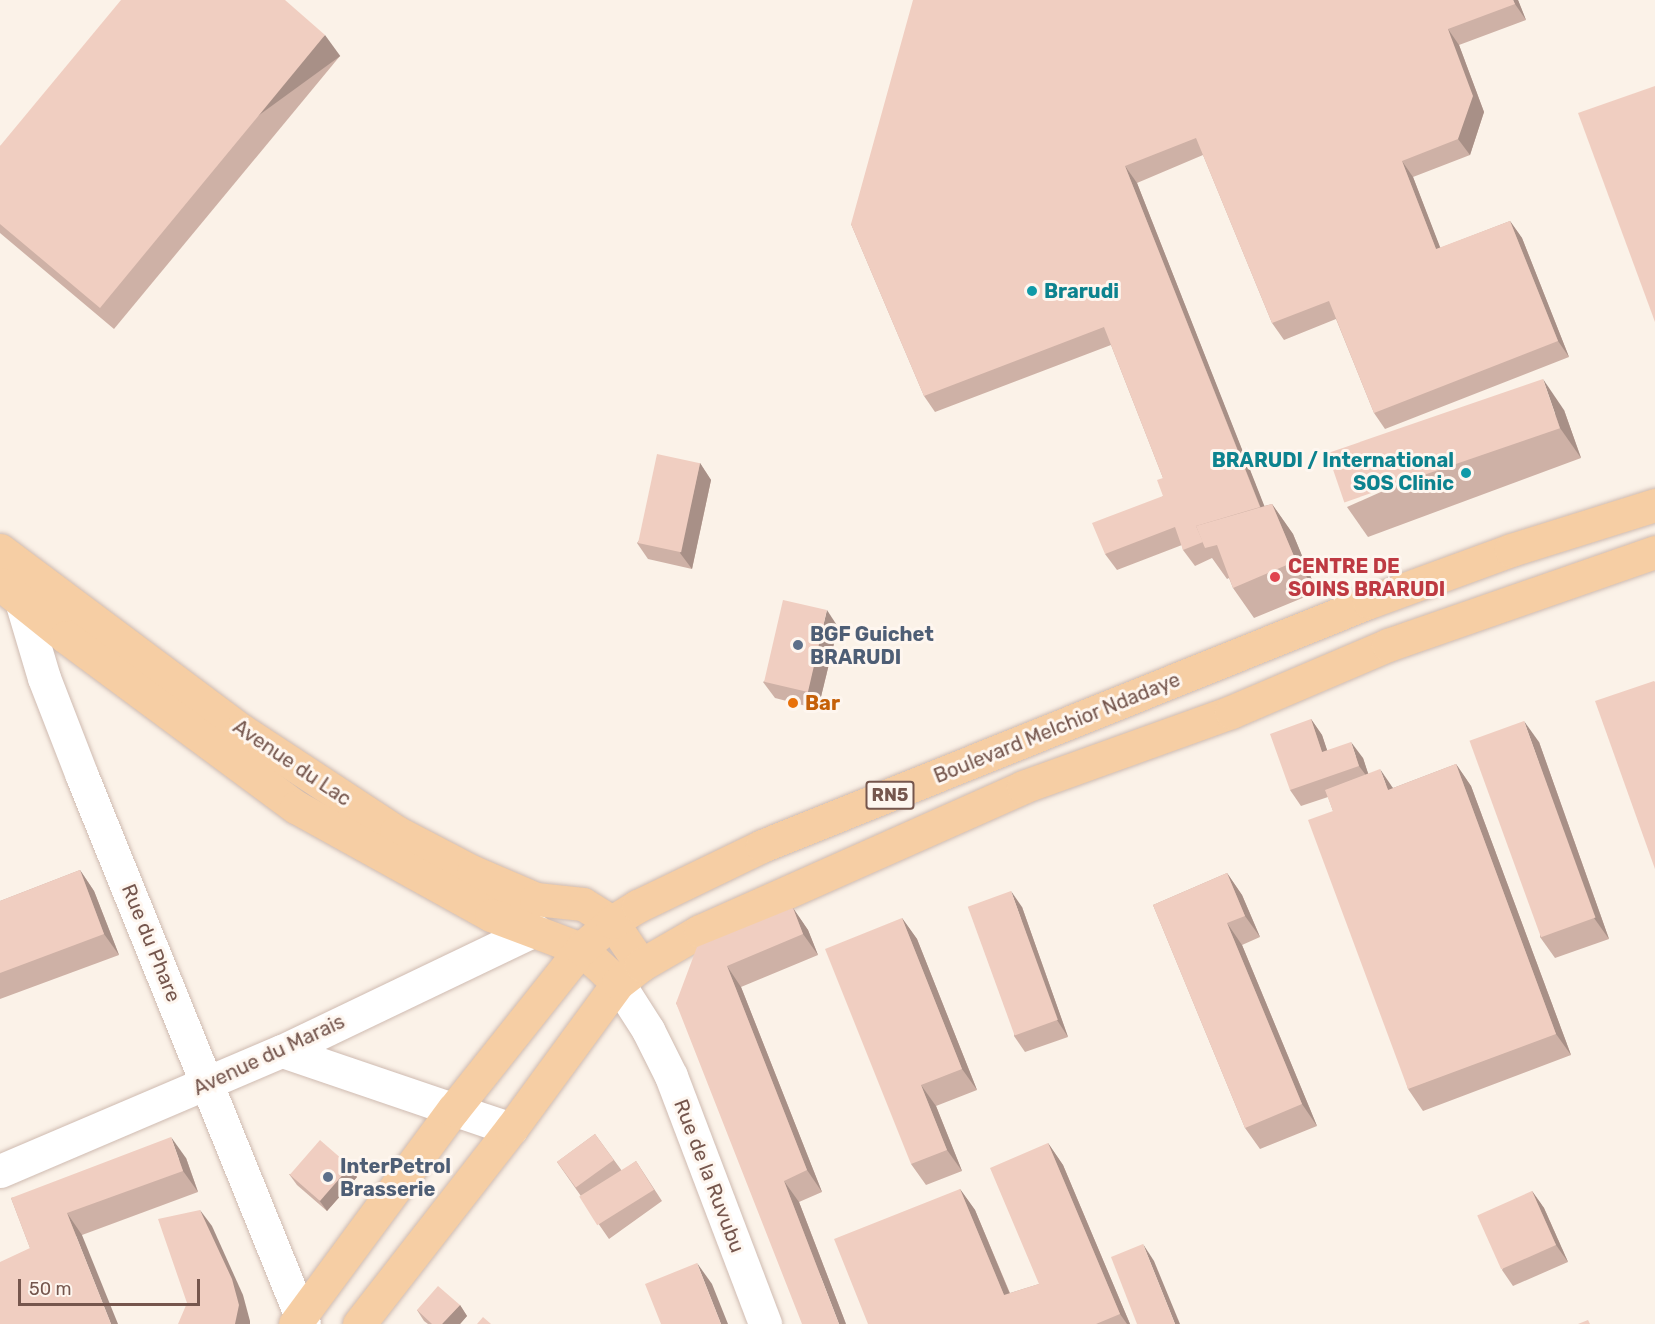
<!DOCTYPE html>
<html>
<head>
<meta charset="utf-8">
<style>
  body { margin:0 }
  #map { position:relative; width:1655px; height:1324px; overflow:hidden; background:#fbf2e8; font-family:Rubik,sans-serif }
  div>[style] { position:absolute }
  .roads { filter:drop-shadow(0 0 2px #cfbbb1) drop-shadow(0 0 2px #cfbbb1) }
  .minor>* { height:33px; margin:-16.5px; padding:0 16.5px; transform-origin:16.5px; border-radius:16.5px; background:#fff }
  .major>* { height:33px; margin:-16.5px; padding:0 16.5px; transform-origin:16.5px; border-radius:16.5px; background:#f6cea4 }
  .wall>* { inset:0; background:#ceb1a6 }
  .shaded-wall>* { inset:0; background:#a89087; transform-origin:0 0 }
  .building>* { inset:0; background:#f0cec1; transform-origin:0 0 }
  .dots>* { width:16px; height:16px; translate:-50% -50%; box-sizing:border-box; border:3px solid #fef6ef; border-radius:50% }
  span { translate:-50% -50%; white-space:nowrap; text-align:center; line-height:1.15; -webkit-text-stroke:6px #fef6ef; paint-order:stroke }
  .shield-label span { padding:2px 4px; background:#fef6ef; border:2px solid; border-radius:4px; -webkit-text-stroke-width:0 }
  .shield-label { font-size:18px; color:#75564d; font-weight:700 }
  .culture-label { font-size:20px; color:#0d838f; font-weight:700 }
  .left { translate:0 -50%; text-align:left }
  .right { translate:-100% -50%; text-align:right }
  .health-label { font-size:20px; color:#be3a42; font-weight:700 }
  .service-label { font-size:20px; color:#4e5e75; font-weight:700 }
  .food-label { font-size:20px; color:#c56008; font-weight:700 }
  .street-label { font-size:20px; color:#75564d }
  .scale { position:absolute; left:18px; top:1279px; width:182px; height:27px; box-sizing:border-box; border:3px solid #75564d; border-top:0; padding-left:8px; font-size:18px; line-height:21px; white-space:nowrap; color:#75564d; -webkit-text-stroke:4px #fef6ef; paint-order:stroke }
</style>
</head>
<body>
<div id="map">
  <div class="roads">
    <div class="minor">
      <div style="left:16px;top:584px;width:98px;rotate:73.4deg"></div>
      <div style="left:44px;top:678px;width:105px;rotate:68.8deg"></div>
      <div style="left:82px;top:776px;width:591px;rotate:67.95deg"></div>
      <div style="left:618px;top:983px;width:56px;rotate:57.4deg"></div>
      <div style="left:648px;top:1030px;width:51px;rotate:63.4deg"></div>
      <div style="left:671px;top:1076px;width:265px;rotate:69.2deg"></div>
      <div style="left:282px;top:1051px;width:242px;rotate:18.8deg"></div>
      <div style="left:0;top:1171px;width:306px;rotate:-23.1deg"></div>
      <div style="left:282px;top:1051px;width:280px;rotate:-25.6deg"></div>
    </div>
    <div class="major">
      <div style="left:0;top:550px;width:301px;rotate:36.8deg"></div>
      <div style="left:241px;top:730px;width:186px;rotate:33.3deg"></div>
      <div style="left:396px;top:832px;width:87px;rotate:27.5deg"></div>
      <div style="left:473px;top:872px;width:69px;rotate:23.2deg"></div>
      <div style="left:536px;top:899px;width:47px;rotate:6.1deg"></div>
      <div style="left:583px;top:904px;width:34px;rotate:32deg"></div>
      <div style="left:612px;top:922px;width:52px;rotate:56deg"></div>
      <div style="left:0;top:584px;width:85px;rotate:38.8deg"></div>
      <div style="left:66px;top:637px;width:286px;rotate:36.5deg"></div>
      <div style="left:296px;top:807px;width:223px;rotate:29deg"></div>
      <div style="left:491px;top:915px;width:96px;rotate:20.7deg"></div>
      <div style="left:581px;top:949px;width:50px;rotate:42.6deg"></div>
      <div style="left:295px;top:1324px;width:266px;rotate:-53.6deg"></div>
      <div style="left:453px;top:1110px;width:206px;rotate:-51.5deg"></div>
      <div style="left:581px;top:949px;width:41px;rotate:-41.1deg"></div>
      <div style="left:612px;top:922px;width:31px;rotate:-32deg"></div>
      <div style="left:638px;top:906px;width:138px;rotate:-25.8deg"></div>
      <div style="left:762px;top:846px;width:654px;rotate:-21.9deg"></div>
      <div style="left:1369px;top:602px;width:151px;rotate:-20.1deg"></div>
      <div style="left:1511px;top:550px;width:151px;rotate:-17.4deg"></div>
      <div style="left:359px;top:1324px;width:247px;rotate:-52.1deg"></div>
      <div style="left:511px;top:1129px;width:181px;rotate:-53.8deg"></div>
      <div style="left:618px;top:983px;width:29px;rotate:-38deg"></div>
      <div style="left:641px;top:965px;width:68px;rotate:-30deg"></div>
      <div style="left:700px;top:931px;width:354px;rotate:-24deg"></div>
      <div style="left:1023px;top:787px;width:221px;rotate:-19.8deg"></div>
      <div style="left:1231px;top:712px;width:171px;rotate:-23.1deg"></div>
      <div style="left:1388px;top:645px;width:283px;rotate:-19.2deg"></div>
    </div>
  </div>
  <div class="wall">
    <div style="clip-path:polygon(1518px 0,1526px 20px,1459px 45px,1484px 112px,1470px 155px,1413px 177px,1440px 248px,1510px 221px,1522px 238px,1569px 357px,1385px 429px,1374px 413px,1336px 319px,1284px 340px,1272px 323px,1203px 155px,1137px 183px,1264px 506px,1272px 504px,1293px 534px,1317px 592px,1254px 618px,1233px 588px,1229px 578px,1227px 579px,1212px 558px,1195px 566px,1183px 550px,1182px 545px,1117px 570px,1105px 554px,1163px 496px,1163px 478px,1111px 345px,935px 412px,924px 396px,851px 224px)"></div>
    <div style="clip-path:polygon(340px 56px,114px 329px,0 233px,0 146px)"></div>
    <div style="clip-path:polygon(1564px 410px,1581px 458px,1368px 537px,1347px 507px)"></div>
    <div style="clip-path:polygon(700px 463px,711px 480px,692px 569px,648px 559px,637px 543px)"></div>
    <div style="clip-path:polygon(838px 627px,818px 709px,775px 698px,763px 682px)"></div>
    <div style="clip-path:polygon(1311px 719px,1322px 735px,1327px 750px,1363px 758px,1368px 774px,1393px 788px,1456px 764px,1471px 786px,1571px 1055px,1423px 1111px,1408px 1089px,1333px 811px,1328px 797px,1301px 806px,1290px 790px)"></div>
    <div style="clip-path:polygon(1539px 742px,1609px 939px,1555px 958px,1540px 937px)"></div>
    <div style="clip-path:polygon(80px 870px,94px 891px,119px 955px,0 999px,0 901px)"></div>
    <div style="clip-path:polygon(1227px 873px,1242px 895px,1260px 937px,1242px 945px,1317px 1126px,1260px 1149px,1245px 1128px,1153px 905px)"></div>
    <div style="clip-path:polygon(1022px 907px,1068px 1037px,1025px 1052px,1014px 1036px)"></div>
    <div style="clip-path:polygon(793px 908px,808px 930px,818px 955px,741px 987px,822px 1192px,799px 1202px,846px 1324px,676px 1003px)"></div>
    <div style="clip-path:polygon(902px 918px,917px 939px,977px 1090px,936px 1106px,962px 1171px,926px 1185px,911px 1164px)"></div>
    <div style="clip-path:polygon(595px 1134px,622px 1171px,636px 1161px,662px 1201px,609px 1239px,582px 1200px,583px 1199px,557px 1162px)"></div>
    <div style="clip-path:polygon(1048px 1143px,1063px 1165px,1130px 1324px,868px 1324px,960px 1189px,975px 1210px,1010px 1293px,1039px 1284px)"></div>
    <div style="clip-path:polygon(186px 1158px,198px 1192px,82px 1235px,30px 1248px,11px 1198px)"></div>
    <div style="clip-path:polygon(289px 1174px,357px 1177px,327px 1211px,297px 1185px)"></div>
    <div style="clip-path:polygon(1532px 1191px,1544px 1208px,1568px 1262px,1513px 1286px,1502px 1270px)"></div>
    <div style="clip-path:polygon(460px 1305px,467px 1316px,460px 1324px,428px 1324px,424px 1321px,417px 1310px)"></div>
  </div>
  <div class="shaded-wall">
    <div style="clip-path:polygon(1513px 0,1518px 0,1526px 20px,1515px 4px)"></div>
    <div style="clip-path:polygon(1448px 29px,1459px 45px,1484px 112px,1470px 155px,1458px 139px)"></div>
    <div style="left:325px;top:35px;width:26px;height:354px;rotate:54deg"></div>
    <div style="clip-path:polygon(1402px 161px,1413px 177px,1447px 265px,1436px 249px)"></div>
    <div style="clip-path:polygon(1125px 166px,1137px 183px,1275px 533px,1264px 516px)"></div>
    <div style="clip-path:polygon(1510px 221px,1522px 238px,1569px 357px,1558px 341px)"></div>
    <div style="clip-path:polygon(1543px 379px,1564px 410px,1581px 458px,1560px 428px)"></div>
    <div style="clip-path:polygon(700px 463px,711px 480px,692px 569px,680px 553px)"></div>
    <div style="clip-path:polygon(1272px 504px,1293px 534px,1317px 592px,1296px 561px)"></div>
    <div style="clip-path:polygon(827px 610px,838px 627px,818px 709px,807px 693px)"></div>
    <div style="clip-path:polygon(1311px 719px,1322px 735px,1333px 768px,1322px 752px)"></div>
    <div style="clip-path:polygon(1524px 721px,1539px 742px,1609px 939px,1594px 918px)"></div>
    <div style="clip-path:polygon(1351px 742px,1363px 758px,1371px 782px,1359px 766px)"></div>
    <div style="clip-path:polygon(1456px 764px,1471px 786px,1571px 1055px,1556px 1034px)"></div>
    <div style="clip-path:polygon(1380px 769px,1395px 791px,1388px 790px)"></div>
    <div style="clip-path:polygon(80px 870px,94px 891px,119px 955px,104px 934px)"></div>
    <div style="clip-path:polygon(1227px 873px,1242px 895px,1260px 937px,1245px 916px)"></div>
    <div style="clip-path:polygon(1011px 891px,1022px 907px,1068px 1037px,1057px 1020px)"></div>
    <div style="clip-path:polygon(793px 908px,808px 930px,818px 955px,803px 934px)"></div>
    <div style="clip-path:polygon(902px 918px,917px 939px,977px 1090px,962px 1069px)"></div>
    <div style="clip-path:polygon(1227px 923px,1242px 945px,1317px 1126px,1302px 1104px)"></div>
    <div style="clip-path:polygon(727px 966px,741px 987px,822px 1192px,807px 1170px)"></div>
    <div style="clip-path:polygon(921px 1085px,936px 1106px,962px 1171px,947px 1150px)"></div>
    <div style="clip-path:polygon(171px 1137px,186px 1158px,198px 1192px,183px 1171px)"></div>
    <div style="clip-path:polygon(1048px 1143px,1063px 1165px,1130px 1324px,1127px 1324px,1120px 1314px)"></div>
    <div style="clip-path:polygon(350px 1166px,357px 1177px,327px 1211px,319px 1200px)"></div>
    <div style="clip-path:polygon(784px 1181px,799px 1202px,846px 1324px,839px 1324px)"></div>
    <div style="clip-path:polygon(960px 1189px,975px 1210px,1019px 1316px,1004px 1295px)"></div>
    <div style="clip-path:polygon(1532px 1191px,1544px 1208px,1568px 1262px,1556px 1245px)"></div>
    <div style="clip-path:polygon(200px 1210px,212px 1226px,243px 1295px,250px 1321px,250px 1324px,235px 1324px)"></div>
    <div style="clip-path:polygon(67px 1213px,82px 1235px,118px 1324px,111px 1324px)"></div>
    <div style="clip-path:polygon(1143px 1244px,1154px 1261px,1180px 1324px,1175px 1324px)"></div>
    <div style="clip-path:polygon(697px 1263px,712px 1284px,728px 1324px,721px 1324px)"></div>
    <div style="clip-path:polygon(460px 1305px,467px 1316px,460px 1324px,442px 1324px)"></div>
  </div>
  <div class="building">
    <div style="clip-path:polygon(121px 0,285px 0,325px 35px,100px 308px,0 224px,0 146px)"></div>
    <div style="clip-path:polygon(913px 0,1513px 0,1515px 4px,1448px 29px,1473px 96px,1458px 139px,1402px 161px,1436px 249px,1510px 221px,1558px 341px,1374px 413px,1329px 301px,1272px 323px,1196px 138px,1125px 166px,1260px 507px,1196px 526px,1203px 542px,1183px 550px,1175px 527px,1105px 554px,1092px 523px,1163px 496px,1157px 480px,1163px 478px,1104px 327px,924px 396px,851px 224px)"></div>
    <div style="clip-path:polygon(1655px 86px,1655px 322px,1578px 113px)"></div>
    <div style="left:1543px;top:379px;width:52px;height:228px;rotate:71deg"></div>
    <div style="left:657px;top:454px;width:44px;height:91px;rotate:12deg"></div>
    <div style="clip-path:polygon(1272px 504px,1296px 561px,1233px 588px,1217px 545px,1205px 548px,1196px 526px)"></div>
    <div style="left:783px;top:600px;width:45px;height:84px;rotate:13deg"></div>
    <div style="clip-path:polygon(1654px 681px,1655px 682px,1655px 869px,1595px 701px)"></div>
    <div style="clip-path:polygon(1311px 719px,1322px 752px,1351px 742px,1359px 766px,1290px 790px,1270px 734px)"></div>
    <div style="left:1524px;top:721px;width:209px;height:58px;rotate:70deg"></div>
    <div style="clip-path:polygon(1456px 764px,1556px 1034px,1408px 1089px,1308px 820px,1333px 811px,1325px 790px,1380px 769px,1388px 790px)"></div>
    <div style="clip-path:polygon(80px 870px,104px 934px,0 973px,0 901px)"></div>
    <div style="clip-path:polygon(1227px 873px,1245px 916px,1227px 923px,1302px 1104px,1245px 1128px,1153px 905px)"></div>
    <div style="left:1011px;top:891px;width:137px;height:46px;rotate:70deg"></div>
    <div style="clip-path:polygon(793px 908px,803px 934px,727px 966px,807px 1170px,784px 1181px,839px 1324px,802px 1324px,676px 1003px,697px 947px)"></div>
    <div style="clip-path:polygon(902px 918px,962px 1069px,921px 1085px,947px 1150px,911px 1164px,825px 949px)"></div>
    <div style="left:595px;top:1134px;width:32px;height:47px;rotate:54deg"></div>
    <div style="clip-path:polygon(171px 1137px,183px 1171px,67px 1213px,111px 1324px,0 1324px,0 1262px,30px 1248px,11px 1198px)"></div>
    <div style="left:320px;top:1140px;width:40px;height:46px;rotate:41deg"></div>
    <div style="clip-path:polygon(1048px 1143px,1120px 1314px,1096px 1324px,868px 1324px,834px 1239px,960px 1189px,1004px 1295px,1039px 1284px,990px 1168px)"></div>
    <div style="left:636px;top:1161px;width:34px;height:67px;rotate:58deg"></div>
    <div style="left:1532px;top:1191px;width:59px;height:60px;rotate:66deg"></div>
    <div style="clip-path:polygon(200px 1210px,232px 1279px,239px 1305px,235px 1324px,178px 1324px,187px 1303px,158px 1219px)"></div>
    <div style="clip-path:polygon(1143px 1244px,1175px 1324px,1137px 1324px,1111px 1257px)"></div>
    <div style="clip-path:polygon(697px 1263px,721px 1324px,661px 1324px,645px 1284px)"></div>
    <div style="clip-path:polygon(438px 1286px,460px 1305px,442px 1324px,432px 1324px,417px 1310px)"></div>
    <div style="clip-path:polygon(483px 1317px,491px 1324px,477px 1324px)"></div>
    <div style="clip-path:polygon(1588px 1320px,1590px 1324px,1578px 1324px)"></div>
  </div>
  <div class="dots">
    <div style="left:1032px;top:291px;background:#0f9aa8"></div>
    <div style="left:1466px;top:473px;background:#0f9aa8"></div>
    <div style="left:1275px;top:577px;background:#e0444e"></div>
    <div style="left:798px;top:645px;background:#5c6f8a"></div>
    <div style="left:793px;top:703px;background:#e8710a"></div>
    <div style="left:328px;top:1177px;background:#5c6f8a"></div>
  </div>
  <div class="shield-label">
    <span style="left:890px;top:795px">RN5</span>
  </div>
  <div class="culture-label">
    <span class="left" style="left:1044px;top:291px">Brarudi</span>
    <span class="right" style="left:1454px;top:472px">BRARUDI / International<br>SOS Clinic</span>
  </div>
  <div class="health-label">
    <span class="left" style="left:1288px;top:578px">CENTRE DE<br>SOINS BRARUDI</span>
  </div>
  <div class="service-label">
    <span class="left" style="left:810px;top:646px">BGF Guichet<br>BRARUDI</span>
    <span class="left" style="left:340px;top:1178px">InterPetrol<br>Brasserie</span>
  </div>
  <div class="food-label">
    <span class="left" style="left:805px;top:703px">Bar</span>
  </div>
  <div class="street-label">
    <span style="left:1057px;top:728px;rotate:-22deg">Boulevard Melchior Ndadaye</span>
    <span style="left:292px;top:763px;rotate:34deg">Avenue du Lac</span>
    <span style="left:151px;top:943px;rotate:68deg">Rue du Phare</span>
    <span style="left:269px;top:1055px;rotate:-25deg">Avenue du Marais</span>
    <span style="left:709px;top:1176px;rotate:69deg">Rue de la Ruvubu</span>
  </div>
  <div class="scale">50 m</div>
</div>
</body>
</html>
